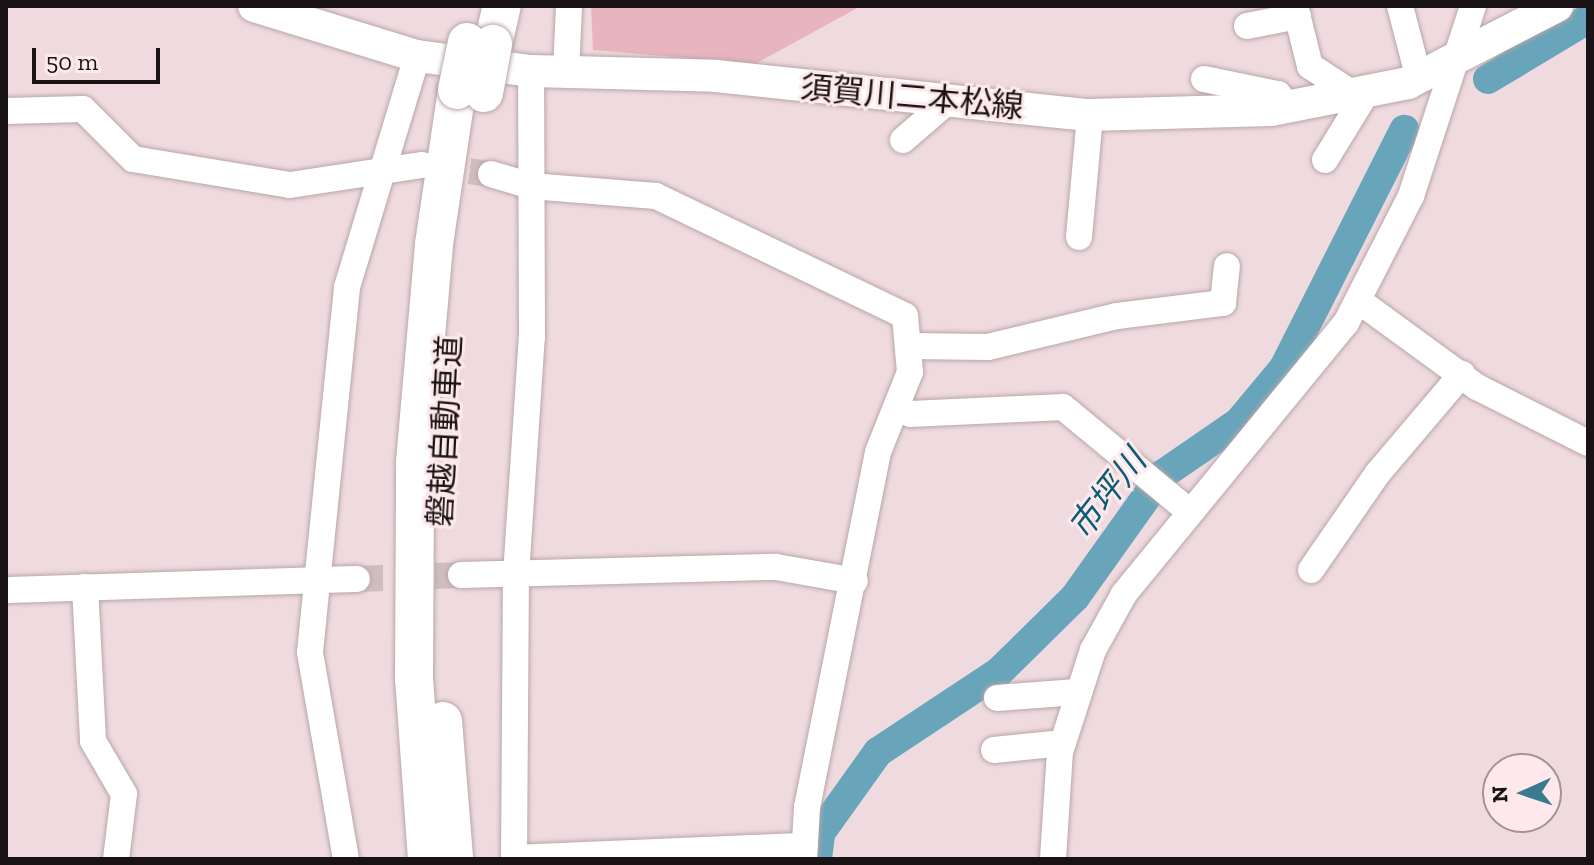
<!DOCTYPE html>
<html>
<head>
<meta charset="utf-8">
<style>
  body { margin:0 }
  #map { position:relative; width:1594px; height:865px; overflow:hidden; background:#efdbdf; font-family:"Zilla Slab","Noto Sans JP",serif }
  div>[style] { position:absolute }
  .green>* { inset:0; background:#e7b4bf }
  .river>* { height:30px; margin:-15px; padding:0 15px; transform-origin:15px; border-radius:15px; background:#68a5bb }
  .minor-tunnel>* { height:26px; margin-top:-13px; transform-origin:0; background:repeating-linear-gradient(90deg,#cfbdc1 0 26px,transparent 0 39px) }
  .roads { filter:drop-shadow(0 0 2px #b9a6a9) drop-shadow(0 0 2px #b9a6a9) }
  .minor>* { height:26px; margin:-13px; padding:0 13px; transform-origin:13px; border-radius:13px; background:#fff }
  .major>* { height:32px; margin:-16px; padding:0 16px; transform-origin:16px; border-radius:16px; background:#fff }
  .highway>* { height:38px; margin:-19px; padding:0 19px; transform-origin:19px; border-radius:19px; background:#fff }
  .bridges { filter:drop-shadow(0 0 2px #b9a6a9) drop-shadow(0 0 2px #b9a6a9) }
  .highway-bridge>* { height:38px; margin:-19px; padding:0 19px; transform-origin:19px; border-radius:19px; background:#fff }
  span { translate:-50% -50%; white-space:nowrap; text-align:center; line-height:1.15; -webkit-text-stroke:6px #fde8ec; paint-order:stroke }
  .street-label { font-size:32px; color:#1a1315 }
  .water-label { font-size:34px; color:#095d74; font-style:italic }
  .frame { position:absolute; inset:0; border:8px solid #1a1315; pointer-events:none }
  .north { position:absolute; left:1482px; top:753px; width:80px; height:80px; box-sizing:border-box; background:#fde8ec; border:2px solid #a29396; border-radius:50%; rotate:267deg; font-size:22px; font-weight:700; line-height:32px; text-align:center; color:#1a1315 }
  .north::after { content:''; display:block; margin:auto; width:28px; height:36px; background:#3c7a8f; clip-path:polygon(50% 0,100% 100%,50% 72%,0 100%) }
  .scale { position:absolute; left:32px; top:48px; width:128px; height:36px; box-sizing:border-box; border:4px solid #1a1315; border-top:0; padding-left:10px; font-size:24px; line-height:28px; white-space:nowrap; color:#1a1315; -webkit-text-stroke:6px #fde8ec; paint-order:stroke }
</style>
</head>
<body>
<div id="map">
  <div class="green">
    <div style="clip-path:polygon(591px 6px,861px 6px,755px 64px,593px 50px)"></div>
  </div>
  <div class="river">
    <div style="left:1488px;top:79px;width:117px;rotate:-31deg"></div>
    <div style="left:817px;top:859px;width:26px;rotate:-83deg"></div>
    <div style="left:820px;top:833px;width:100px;rotate:-54.4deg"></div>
    <div style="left:878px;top:752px;width:145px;rotate:-33.5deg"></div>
    <div style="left:999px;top:672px;width:107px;rotate:-44.6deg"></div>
    <div style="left:1075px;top:597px;width:150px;rotate:-54.5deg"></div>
    <div style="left:1162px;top:475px;width:93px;rotate:-34.5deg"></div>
    <div style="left:1239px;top:422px;width:70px;rotate:-50.2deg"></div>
    <div style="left:1284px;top:368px;width:267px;rotate:-63.2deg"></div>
  </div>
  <div class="minor-tunnel">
    <div style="left:431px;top:166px;width:61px;rotate:7.6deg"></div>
    <div style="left:357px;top:579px;width:104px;rotate:-2.2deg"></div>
  </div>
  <div class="roads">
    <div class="minor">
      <div style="left:1295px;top:6px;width:62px;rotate:76deg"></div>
      <div style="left:1310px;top:66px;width:51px;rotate:33.1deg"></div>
      <div style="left:1400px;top:6px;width:75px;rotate:75.4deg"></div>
      <div style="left:1247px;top:26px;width:52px;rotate:-11.1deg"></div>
      <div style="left:566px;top:72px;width:66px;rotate:-87.4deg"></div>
      <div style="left:1204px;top:79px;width:76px;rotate:11.5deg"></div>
      <div style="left:1278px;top:94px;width:16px;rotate:50deg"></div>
      <div style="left:6px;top:111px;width:77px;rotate:-1.5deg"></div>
      <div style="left:83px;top:109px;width:71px;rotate:45deg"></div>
      <div style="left:133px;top:159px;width:159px;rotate:9.4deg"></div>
      <div style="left:290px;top:185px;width:134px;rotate:-8.6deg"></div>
      <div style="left:903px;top:140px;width:60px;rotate:-40.9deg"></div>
      <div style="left:1325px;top:160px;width:82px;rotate:-58.4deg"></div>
      <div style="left:491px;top:174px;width:42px;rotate:16.7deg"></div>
      <div style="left:531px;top:186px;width:125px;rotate:4.6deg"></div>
      <div style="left:656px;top:196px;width:276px;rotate:25.7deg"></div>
      <div style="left:905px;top:316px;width:56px;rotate:84.9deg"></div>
      <div style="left:910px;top:372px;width:86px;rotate:111.8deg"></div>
      <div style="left:878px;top:452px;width:362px;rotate:101.3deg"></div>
      <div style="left:807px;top:807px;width:52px;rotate:93.3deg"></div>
      <div style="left:1079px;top:237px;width:122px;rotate:-84.8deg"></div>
      <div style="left:1359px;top:301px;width:146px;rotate:36.1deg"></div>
      <div style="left:1477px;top:387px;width:124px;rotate:26.8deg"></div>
      <div style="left:910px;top:346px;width:78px;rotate:0.7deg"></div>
      <div style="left:988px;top:347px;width:133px;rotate:-13.5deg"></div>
      <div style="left:1117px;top:316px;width:107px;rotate:-7deg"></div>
      <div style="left:1223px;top:303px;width:37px;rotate:-84deg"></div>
      <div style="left:910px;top:414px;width:153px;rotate:-2.6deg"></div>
      <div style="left:1063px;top:407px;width:165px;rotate:39.6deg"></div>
      <div style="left:1311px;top:570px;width:118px;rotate:-55.4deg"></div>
      <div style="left:1378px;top:473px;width:130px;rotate:-49.7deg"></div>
      <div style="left:461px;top:575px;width:315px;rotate:-1.5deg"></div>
      <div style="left:776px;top:567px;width:80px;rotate:10deg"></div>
      <div style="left:85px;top:587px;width:154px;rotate:87deg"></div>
      <div style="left:93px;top:741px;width:61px;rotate:59.7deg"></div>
      <div style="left:124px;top:794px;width:65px;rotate:97deg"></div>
      <div style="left:6px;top:590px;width:351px;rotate:-1.8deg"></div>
      <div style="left:997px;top:698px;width:80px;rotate:-4.3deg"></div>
      <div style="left:994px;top:750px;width:69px;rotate:-5.8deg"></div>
      <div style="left:514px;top:858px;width:291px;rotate:-2.4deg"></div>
      <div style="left:346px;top:859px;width:210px;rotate:-99.9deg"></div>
      <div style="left:310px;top:652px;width:367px;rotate:-84.2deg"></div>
      <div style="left:347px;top:287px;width:241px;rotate:-73.1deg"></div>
      <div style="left:514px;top:859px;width:284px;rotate:-89.6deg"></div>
      <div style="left:516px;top:575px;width:239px;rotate:-86.2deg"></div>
      <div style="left:532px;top:337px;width:266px;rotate:-90.2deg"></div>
      <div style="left:1053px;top:859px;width:107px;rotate:-86.3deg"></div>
      <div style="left:1060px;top:752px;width:107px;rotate:-72.1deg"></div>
      <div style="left:1093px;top:650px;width:64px;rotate:-61deg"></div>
      <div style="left:1124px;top:594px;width:350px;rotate:-50.7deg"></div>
      <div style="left:1346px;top:323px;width:143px;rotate:-62.9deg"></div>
      <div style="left:1411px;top:196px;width:200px;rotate:-71.9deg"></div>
    </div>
    <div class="major">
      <div style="left:254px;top:6px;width:170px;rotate:17.1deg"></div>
      <div style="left:417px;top:56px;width:115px;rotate:7.5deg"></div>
      <div style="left:531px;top:71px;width:185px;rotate:1.5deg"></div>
      <div style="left:716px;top:76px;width:376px;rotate:6deg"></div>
      <div style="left:1090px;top:115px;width:181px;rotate:-1.6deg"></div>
      <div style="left:1271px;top:110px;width:140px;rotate:-11.1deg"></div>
      <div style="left:1408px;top:83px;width:168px;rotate:-27.3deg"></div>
    </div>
    <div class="highway">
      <div style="left:493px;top:44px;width:39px;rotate:-77deg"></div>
      <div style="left:443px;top:721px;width:138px;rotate:85.4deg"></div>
      <div style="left:427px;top:859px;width:180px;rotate:-94.1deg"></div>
      <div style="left:414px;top:679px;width:217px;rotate:-89.7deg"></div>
      <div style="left:415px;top:462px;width:219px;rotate:-85deg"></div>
      <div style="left:434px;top:244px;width:156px;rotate:-81.5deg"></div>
    </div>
  </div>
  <div class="bridges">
    <div class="highway-bridge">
      <div style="left:457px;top:90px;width:49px;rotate:-78.2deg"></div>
      <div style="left:484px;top:93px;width:50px;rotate:-79.6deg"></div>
    </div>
  </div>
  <div class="street-label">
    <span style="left:912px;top:97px;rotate:5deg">須賀川二本松線</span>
    <span style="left:445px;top:431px;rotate:-87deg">磐越自動車道</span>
  </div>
  <div class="water-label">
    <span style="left:1107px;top:494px;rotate:-52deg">市坪川</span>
  </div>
  <div class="frame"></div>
  <div class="north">N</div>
  <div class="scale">50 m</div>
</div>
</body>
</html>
